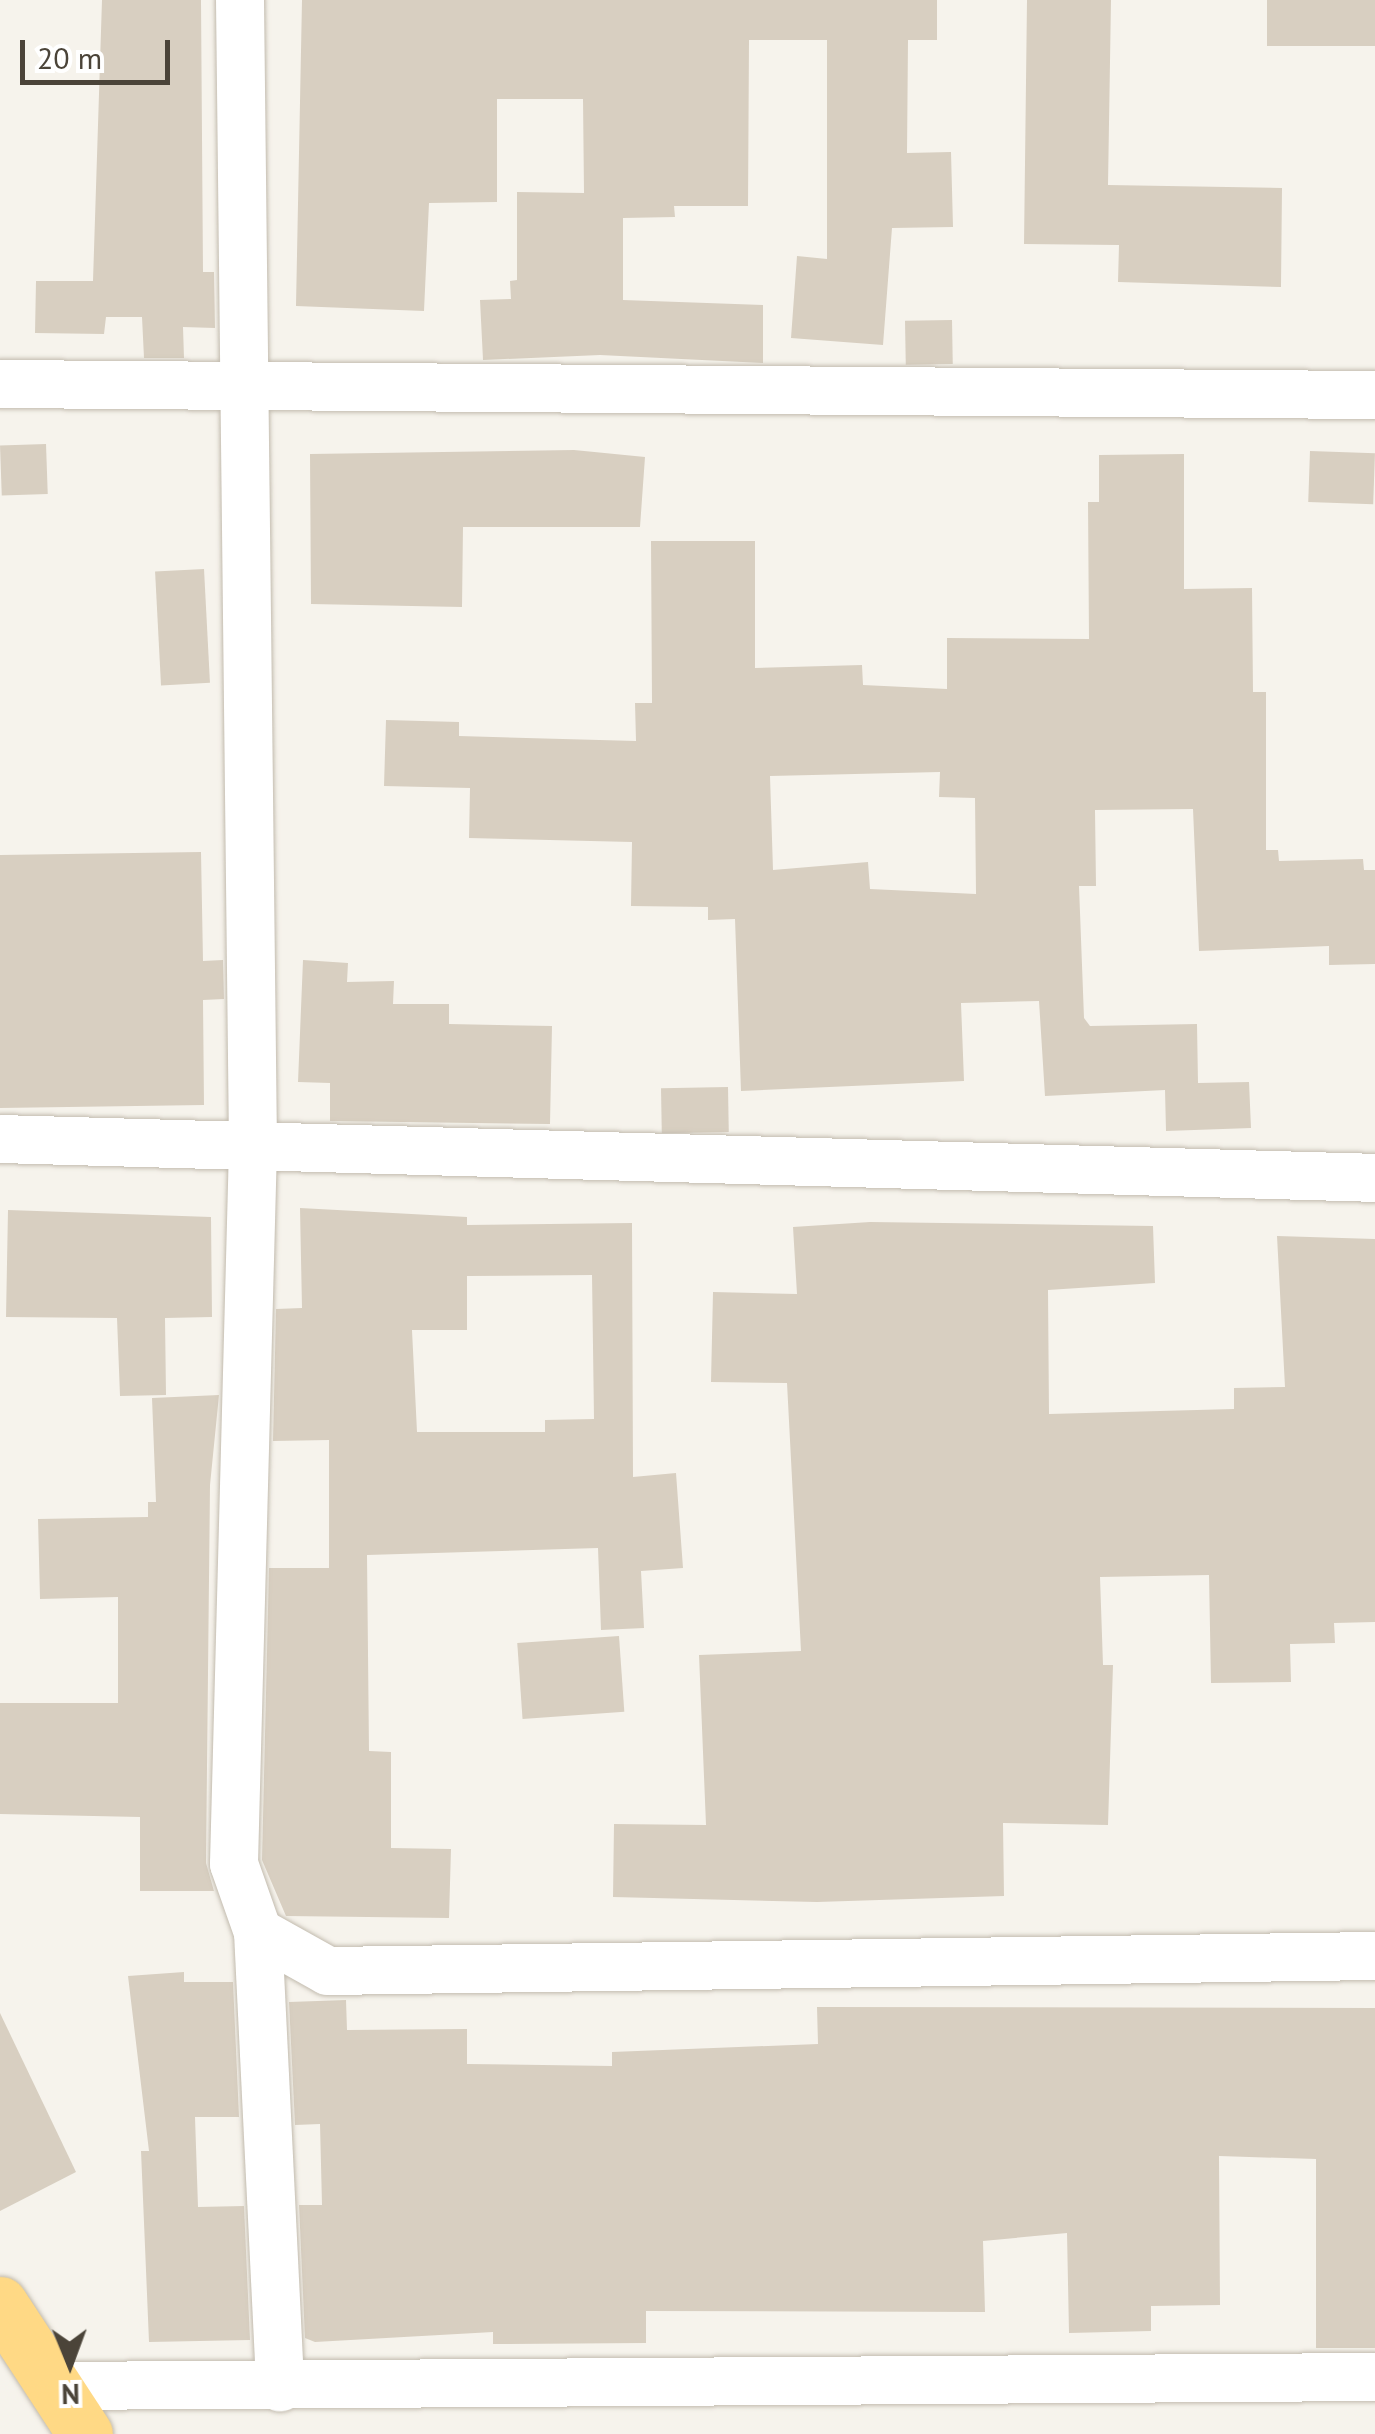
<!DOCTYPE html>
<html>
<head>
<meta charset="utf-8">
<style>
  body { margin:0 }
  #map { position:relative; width:1375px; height:2434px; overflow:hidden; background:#f6f3ec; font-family:"PT Sans",sans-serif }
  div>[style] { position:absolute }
  .building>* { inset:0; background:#d8cfc1; transform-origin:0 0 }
  .roads { filter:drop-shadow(0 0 2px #c2bbae) drop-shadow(0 0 2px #c2bbae) }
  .minor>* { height:48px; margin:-24px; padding:0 24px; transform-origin:24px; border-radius:24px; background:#fff }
  .trunk>* { height:55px; margin:-27.5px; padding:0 27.5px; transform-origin:27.5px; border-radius:27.5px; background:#ffd985 }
  span { translate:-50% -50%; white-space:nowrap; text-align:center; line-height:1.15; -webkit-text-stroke:10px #fff; paint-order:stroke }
  .north { position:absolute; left:20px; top:2314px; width:100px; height:100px; -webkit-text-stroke:8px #fff; paint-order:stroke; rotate:179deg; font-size:28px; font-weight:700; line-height:40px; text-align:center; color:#4b4439 }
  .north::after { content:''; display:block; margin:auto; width:35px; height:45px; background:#4b4439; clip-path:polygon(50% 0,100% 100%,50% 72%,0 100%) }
  .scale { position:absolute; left:20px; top:40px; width:150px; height:45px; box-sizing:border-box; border:5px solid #4b4439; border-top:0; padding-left:12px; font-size:30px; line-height:35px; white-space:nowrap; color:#4b4439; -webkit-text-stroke:8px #fff; paint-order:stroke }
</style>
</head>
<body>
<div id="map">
  <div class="building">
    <div style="clip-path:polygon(102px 0,201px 0,203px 272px,214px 272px,215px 328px,183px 327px,184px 358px,144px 358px,142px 317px,106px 317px,104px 334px,35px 333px,36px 281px,93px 281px)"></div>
    <div style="clip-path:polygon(302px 0,937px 0,937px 40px,908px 40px,907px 153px,951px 152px,953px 227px,892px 228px,883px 345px,791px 338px,797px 256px,827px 259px,827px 40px,749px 40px,748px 206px,674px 206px,675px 217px,623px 218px,623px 300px,763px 305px,763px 363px,600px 355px,483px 360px,480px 300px,511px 299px,510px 281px,517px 280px,517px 192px,584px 193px,583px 99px,497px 99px,497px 202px,429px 203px,424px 311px,296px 306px)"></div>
    <div style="clip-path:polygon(1027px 0,1111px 0,1108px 185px,1282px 188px,1281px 287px,1118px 282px,1119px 245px,1024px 244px)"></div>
    <div style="left:1267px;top:0;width:108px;height:46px"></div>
    <div style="left:952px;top:320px;width:44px;height:47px;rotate:89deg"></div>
    <div style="left:46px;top:444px;width:50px;height:46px;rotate:88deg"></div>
    <div style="clip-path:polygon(574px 450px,645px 457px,640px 527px,463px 527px,462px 607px,311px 604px,310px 454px)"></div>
    <div style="left:1310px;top:451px;width:65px;height:51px;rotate:2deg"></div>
    <div style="clip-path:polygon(evenodd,1184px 454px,1184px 589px,1252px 588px,1253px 692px,1266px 692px,1266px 850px,1278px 850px,1279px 861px,1363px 859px,1364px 870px,1375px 870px,1375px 964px,1329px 965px,1329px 946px,1199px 951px,1193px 809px,1095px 810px,1096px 886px,1079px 886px,1084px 1018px,1090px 1026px,1197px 1024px,1198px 1083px,1249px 1082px,1251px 1128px,1166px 1131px,1165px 1090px,1045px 1096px,1039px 1001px,961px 1003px,964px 1081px,741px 1091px,735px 919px,708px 920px,708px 907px,631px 906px,632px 842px,469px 838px,470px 788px,384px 786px,386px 720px,459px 722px,459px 736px,636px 741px,635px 703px,652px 703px,651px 541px,755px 541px,755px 668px,862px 665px,863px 685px,947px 689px,947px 638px,1089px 639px,1088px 502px,1099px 502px,1099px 455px,1184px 454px,940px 772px,939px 797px,975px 798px,976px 894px,870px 889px,868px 862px,773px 870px,770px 776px,940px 772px)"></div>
    <div style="left:204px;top:569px;width:114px;height:49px;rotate:87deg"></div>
    <div style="clip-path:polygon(201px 852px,203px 961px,223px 960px,224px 999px,203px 1000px,204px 1105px,0 1108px,0 855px)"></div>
    <div style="clip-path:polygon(303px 960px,348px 963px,347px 982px,394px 981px,393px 1004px,449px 1004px,449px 1024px,552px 1026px,550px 1124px,330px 1121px,330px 1083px,298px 1082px)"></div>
    <div style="left:728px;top:1087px;width:45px;height:67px;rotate:89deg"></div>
    <div style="clip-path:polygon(evenodd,300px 1208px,467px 1217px,467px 1225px,632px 1223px,633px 1477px,676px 1473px,683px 1568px,641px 1571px,644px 1628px,601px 1630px,598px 1548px,367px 1555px,369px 1751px,391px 1752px,391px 1848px,451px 1849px,449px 1918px,286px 1916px,262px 1860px,269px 1568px,329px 1568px,329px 1440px,273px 1441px,276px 1309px,302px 1308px,300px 1208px,592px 1275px,594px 1419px,545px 1420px,545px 1432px,417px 1432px,412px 1330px,467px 1330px,467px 1276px,592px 1275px)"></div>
    <div style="clip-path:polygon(8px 1210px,211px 1217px,212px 1317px,165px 1318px,166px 1395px,120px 1396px,117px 1318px,6px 1317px)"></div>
    <div style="clip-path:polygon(870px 1222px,1153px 1226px,1155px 1283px,1048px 1290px,1049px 1414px,1234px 1409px,1234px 1388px,1285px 1387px,1277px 1236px,1375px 1239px,1375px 1622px,1334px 1623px,1335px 1643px,1290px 1644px,1291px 1682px,1211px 1683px,1209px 1575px,1100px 1577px,1103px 1665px,1113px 1665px,1108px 1825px,1003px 1823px,1004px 1896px,817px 1902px,613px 1897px,614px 1824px,706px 1825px,699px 1655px,801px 1651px,787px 1383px,711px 1382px,713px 1292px,797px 1294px,793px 1227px)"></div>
    <div style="clip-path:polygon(219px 1395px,210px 1485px,206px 1863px,214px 1891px,140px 1891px,140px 1817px,0 1814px,0 1703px,118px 1703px,118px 1597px,40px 1599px,38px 1519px,148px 1517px,148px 1502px,156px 1502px,152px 1398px)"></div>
    <div style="left:619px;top:1636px;width:76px;height:102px;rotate:86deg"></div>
    <div style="clip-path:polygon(184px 1972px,184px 1982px,233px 1982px,239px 2117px,195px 2117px,198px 2207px,244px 2206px,250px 2340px,149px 2342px,141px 2151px,149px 2151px,128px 1976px)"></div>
    <div style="clip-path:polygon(346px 2000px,347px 2030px,467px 2029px,467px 2064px,612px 2066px,612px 2052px,818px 2044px,817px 2007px,1375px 2008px,1375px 2348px,1316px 2348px,1316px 2159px,1219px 2156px,1220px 2305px,1151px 2306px,1151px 2331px,1069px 2333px,1067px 2233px,983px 2241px,985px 2312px,646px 2311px,646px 2343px,493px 2344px,493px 2332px,315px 2342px,305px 2338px,299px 2205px,322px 2205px,320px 2124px,295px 2125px,289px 2002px)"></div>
    <div style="clip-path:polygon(0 2013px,76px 2172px,0 2211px)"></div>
  </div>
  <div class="roads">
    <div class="minor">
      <div style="left:240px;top:0;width:1147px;rotate:89.35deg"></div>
      <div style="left:253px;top:1147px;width:717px;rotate:91.52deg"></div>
      <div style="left:234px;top:1864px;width:72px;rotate:70.6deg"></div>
      <div style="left:258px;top:1932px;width:80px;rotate:29.1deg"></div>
      <div style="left:328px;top:1971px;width:1047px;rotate:-0.82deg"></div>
      <div style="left:0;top:384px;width:1375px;rotate:0.46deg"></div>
      <div style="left:0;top:1139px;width:1376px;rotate:1.62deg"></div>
      <div style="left:258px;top:1932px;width:456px;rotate:87.2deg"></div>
      <div style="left:55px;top:2386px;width:1320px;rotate:-0.39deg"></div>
    </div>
    <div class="trunk">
      <div style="left:0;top:2304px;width:155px;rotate:56.8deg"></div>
    </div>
  </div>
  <div class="north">N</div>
  <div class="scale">20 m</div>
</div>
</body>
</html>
